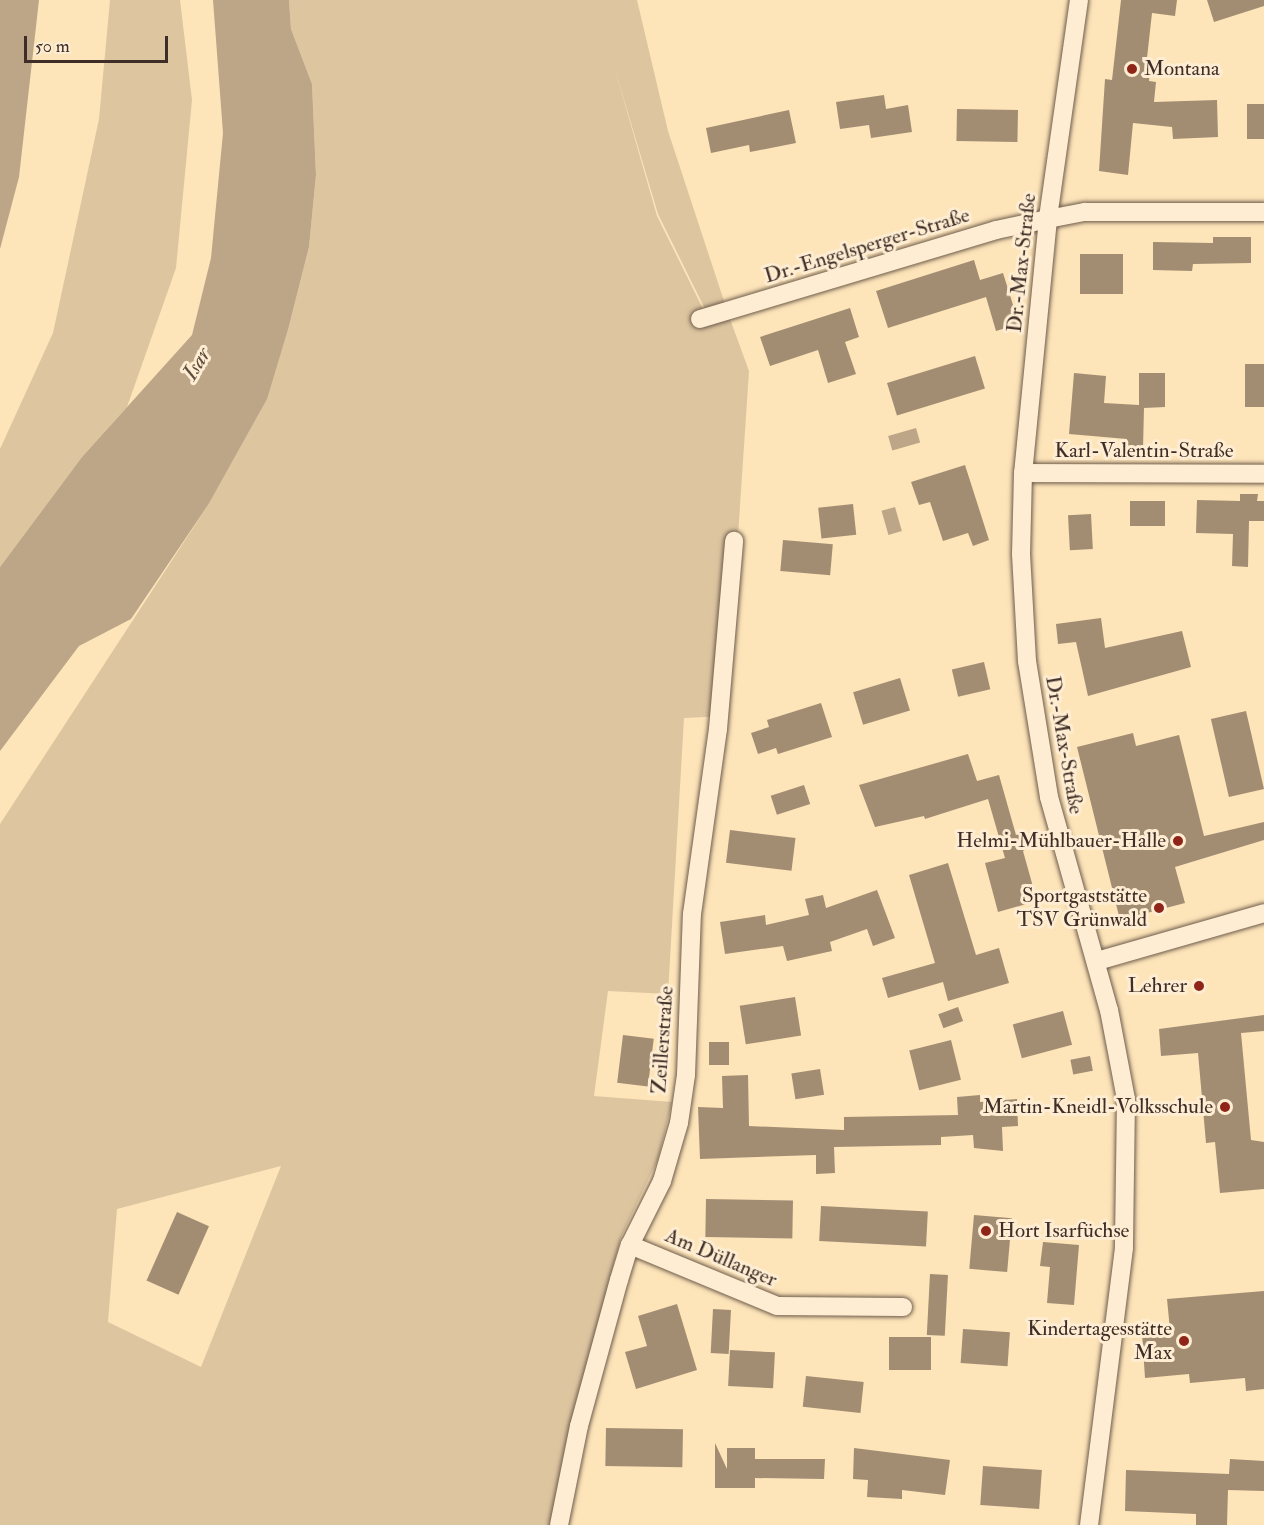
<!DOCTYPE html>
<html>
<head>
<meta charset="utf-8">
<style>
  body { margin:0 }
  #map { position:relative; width:1264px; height:1525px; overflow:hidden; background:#fde4b9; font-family:"IM FELL Double Pica",serif }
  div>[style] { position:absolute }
  .green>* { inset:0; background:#ddc5a0 }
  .water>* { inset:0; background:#bca687; transform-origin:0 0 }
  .building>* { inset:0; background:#a28d73; transform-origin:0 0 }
  .roads { filter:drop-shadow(0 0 2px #6e5c4c) drop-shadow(0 0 2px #6e5c4c) }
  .street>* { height:18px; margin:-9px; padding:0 9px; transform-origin:9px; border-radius:9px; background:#feedd2 }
  .dots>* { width:16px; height:16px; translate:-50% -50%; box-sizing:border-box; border:3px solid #feedd2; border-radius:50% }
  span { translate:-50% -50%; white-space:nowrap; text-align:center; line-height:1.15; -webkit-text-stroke:6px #feedd2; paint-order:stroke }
  .poi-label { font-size:21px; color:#3f2e27 }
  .left { translate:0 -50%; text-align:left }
  .right { translate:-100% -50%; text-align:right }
  .street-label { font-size:21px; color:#3f2e27 }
  .water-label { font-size:22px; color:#5e4c3f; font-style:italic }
  .scale { position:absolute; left:24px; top:36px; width:144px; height:27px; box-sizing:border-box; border:3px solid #3f2e27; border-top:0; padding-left:8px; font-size:18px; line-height:21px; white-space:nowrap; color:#3f2e27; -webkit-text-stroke:4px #feedd2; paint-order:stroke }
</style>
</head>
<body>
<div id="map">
  <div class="green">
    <div style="clip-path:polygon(110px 0,180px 0,192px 100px,176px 268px,127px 407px,82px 457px,0 567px,0 449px,53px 333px,99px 119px)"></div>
    <div style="clip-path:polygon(evenodd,289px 0,637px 0,668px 131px,725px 304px,706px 311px,658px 214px,614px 66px,657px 216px,711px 325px,730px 319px,749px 371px,726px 716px,684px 718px,668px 994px,608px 991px,594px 1096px,672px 1102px,658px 1159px,621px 1237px,565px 1448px,550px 1525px,0 1525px,0 824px,208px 505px,289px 326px,309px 247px,316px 175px,312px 84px,291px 29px,289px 0,281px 1166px,201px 1367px,108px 1322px,117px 1209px,281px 1166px)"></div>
  </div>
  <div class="water">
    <div style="clip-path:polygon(0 0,39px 0,19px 177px,0 249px)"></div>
    <div style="clip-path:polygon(213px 0,289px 0,291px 29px,312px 84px,316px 175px,309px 247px,289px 326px,267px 399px,208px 505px,131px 619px,79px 646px,0 751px,0 567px,82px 457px,192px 335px,211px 258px,223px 133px)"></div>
    <div style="left:916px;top:428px;width:15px;height:29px;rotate:74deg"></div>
    <div style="left:895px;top:507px;width:25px;height:14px;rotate:74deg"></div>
  </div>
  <div class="building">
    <div style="clip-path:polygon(1121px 0,1177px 0,1175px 16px,1152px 13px,1147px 58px,1151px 58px,1149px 81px,1156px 82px,1154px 102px,1217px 100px,1218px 137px,1173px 139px,1172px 127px,1133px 123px,1128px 175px,1099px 171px,1105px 79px,1112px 80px)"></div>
    <div style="clip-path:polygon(1207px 0,1264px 0,1264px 6px,1214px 22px)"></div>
    <div style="clip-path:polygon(884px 95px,886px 109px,908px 105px,912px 132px,871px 138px,869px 125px,840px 129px,836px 102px)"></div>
    <div style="left:1247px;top:104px;width:17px;height:35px"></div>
    <div style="left:957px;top:109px;width:61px;height:32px;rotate:1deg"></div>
    <div style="clip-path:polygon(789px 110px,796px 143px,750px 152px,749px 145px,711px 153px,706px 128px)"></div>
    <div style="clip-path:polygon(1213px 237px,1251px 237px,1251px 263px,1193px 264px,1192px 271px,1153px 270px,1153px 242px,1213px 243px)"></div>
    <div style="left:1080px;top:254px;width:43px;height:40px"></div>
    <div style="clip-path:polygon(974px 260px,980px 280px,1003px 273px,1019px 324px,996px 331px,986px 297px,888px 328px,876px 291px)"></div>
    <div style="clip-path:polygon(850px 308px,859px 337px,845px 342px,856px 374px,828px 383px,818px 350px,770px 366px,760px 337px)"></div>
    <div style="left:975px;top:356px;width:34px;height:92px;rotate:73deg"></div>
    <div style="left:1245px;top:364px;width:19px;height:43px"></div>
    <div style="clip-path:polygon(1074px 373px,1106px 376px,1104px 403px,1139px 405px,1139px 373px,1165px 373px,1165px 407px,1144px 408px,1143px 449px,1127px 449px,1127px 439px,1069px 434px)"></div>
    <div style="clip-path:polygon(965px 465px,989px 540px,973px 546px,968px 533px,943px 541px,930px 502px,919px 505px,911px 482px)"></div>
    <div style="clip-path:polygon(1240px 494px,1258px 494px,1257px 501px,1264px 501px,1264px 521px,1249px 521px,1248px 567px,1232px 566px,1233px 534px,1196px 533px,1197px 500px,1240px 501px)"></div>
    <div style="left:1130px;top:501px;width:35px;height:25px"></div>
    <div style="left:853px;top:504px;width:31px;height:35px;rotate:84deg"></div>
    <div style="left:1091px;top:514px;width:35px;height:23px;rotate:87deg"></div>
    <div style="left:783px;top:540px;width:50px;height:31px;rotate:5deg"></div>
    <div style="clip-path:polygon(1101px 618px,1105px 648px,1182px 631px,1191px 667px,1088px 696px,1076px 642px,1058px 644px,1056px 624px)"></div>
    <div style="left:984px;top:662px;width:28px;height:33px;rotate:77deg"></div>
    <div style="left:900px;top:678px;width:34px;height:49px;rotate:73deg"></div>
    <div style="clip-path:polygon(821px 703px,832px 737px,778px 754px,776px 748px,758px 754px,751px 733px,769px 727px,767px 720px)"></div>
    <div style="left:1246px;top:711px;width:80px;height:36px;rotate:77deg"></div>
    <div style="clip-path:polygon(1133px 733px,1136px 746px,1179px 735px,1204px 836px,1264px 822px,1264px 840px,1175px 867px,1185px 903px,1120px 920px,1077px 747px)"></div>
    <div style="clip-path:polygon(968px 754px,977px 781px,999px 775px,1016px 835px,1021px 833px,1026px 849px,1023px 851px,1037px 901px,998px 912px,985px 863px,1005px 858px,988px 799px,925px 819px,924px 816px,875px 827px,859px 785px)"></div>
    <div style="left:804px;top:785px;width:20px;height:35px;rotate:72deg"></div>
    <div style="left:730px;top:830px;width:66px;height:33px;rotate:7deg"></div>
    <div style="clip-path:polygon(948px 863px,976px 955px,999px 948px,1009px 983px,948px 1001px,943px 982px,888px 998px,882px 978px,935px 963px,909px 875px)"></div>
    <div style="clip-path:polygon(877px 890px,895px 938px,873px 946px,867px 929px,830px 942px,832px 951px,787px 961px,783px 946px,725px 954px,720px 922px,765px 915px,766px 925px,809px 915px,805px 899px,823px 895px,826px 908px)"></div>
    <div style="left:795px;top:997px;width:39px;height:56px;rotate:81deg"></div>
    <div style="left:958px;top:1007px;width:15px;height:21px;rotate:70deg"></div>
    <div style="left:1063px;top:1011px;width:35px;height:52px;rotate:75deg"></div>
    <div style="clip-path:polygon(1264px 1015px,1264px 1031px,1241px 1033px,1251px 1140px,1264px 1142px,1264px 1189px,1220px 1193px,1215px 1142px,1206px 1143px,1198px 1053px,1161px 1056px,1159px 1029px)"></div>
    <div style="left:623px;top:1035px;width:31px;height:48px;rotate:7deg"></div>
    <div style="left:951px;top:1040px;width:41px;height:43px;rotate:76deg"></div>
    <div style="left:729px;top:1042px;width:23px;height:20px;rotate:90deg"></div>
    <div style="left:1090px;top:1056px;width:15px;height:20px;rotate:79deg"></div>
    <div style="left:820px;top:1069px;width:26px;height:29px;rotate:81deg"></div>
    <div style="clip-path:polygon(748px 1075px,749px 1126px,844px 1130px,844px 1117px,958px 1115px,957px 1097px,980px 1095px,980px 1102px,1017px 1099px,1018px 1126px,1002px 1127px,1003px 1151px,974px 1148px,973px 1135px,941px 1137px,941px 1145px,834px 1147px,835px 1173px,816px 1174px,816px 1155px,700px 1159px,698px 1107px,723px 1108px,722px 1076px)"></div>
    <div style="left:706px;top:1199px;width:87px;height:38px;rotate:1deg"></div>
    <div style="left:821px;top:1206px;width:107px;height:35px;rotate:3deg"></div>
    <div style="left:177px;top:1212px;width:35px;height:75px;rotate:24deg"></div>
    <div style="left:974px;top:1215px;width:38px;height:54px;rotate:5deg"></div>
    <div style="clip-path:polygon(1043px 1242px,1079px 1245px,1074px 1305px,1047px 1303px,1050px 1267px,1040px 1266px)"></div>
    <div style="left:930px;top:1274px;width:18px;height:61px;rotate:3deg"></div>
    <div style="clip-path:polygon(1264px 1291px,1264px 1389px,1246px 1391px,1245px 1378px,1190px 1383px,1189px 1374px,1145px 1378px,1142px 1333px,1170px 1330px,1167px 1299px)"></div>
    <div style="clip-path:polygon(677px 1304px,697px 1370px,636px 1389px,625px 1352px,647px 1346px,638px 1316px)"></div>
    <div style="left:713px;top:1309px;width:18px;height:44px;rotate:3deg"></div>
    <div style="left:963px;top:1329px;width:47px;height:34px;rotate:4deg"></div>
    <div style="left:889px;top:1337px;width:42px;height:33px"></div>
    <div style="left:730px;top:1350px;width:45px;height:36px;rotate:3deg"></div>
    <div style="left:806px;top:1376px;width:58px;height:31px;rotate:6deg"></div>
    <div style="left:606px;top:1428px;width:77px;height:38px;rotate:1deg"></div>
    <div style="clip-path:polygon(715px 1443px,727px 1469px,727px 1448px,755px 1448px,755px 1459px,825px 1459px,824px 1479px,755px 1478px,755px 1488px,715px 1488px)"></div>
    <div style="clip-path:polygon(854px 1448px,950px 1460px,945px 1495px,902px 1490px,902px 1499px,867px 1497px,868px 1480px,853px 1479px)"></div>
    <div style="clip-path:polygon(1230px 1459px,1264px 1461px,1264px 1491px,1228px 1490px,1227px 1525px,1196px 1525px,1196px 1514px,1125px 1511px,1126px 1470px,1229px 1474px)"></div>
    <div style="left:983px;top:1466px;width:59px;height:39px;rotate:4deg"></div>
  </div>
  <div class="roads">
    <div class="street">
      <div style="left:1079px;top:0;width:221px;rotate:98.1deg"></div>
      <div style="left:1048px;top:219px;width:255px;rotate:95.6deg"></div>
      <div style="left:1023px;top:473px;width:81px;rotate:91.4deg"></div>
      <div style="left:1021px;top:554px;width:107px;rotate:86.8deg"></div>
      <div style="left:1027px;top:661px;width:138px;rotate:80.8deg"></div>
      <div style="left:1049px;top:797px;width:221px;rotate:74.3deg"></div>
      <div style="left:1109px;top:1010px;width:91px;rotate:79.2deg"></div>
      <div style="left:1126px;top:1099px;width:149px;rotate:90.8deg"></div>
      <div style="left:1124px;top:1248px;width:279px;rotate:97.2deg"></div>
      <div style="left:700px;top:319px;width:309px;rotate:-16.7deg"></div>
      <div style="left:996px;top:230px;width:53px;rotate:-11.9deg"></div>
      <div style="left:1048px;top:219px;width:38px;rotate:-11deg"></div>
      <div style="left:1085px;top:212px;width:179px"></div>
      <div style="left:1023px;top:473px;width:241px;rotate:0.2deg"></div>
      <div style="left:1097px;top:961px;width:174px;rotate:-16deg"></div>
      <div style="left:630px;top:1245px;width:159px;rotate:22.5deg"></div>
      <div style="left:777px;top:1306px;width:126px;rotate:0.5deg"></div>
      <div style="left:559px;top:1525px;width:101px;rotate:-78.6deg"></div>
      <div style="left:579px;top:1426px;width:151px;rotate:-74.7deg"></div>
      <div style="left:619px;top:1280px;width:37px;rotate:-73deg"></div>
      <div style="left:630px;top:1245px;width:72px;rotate:-63.4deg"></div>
      <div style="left:662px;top:1181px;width:60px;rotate:-73.7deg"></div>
      <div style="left:679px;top:1123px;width:49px;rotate:-81.7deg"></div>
      <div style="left:686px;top:1075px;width:161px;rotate:-87.9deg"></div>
      <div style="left:692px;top:914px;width:187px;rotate:-82deg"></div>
      <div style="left:718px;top:729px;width:189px;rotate:-85.1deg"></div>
    </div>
  </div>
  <div class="dots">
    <div style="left:1132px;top:69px;background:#8f2418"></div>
    <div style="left:1178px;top:841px;background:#8f2418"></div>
    <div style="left:1159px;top:908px;background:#8f2418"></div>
    <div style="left:1199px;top:986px;background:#8f2418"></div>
    <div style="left:1225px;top:1107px;background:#8f2418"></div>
    <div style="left:986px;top:1231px;background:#8f2418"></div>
    <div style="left:1184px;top:1341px;background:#8f2418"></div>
  </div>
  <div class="poi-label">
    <span class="left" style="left:1144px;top:69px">Montana</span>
    <span class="right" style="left:1166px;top:841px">Helmi-Mühlbauer-Halle</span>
    <span class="right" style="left:1147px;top:908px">Sportgaststätte<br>TSV Grünwald</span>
    <span class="right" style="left:1187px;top:986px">Lehrer</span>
    <span class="right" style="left:1213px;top:1107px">Martin-Kneidl-Volksschule</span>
    <span class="left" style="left:998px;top:1231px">Hort Isarfüchse</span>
    <span class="right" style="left:1172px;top:1341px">Kindertagesstätte<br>Max</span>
  </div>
  <div class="street-label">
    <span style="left:867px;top:246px;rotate:-17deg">Dr.-Engelsperger-Straße</span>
    <span style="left:1022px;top:263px;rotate:-84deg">Dr.-Max-Straße</span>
    <span style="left:1144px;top:451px">Karl-Valentin-Straße</span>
    <span style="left:1064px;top:745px;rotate:80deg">Dr.-Max-Straße</span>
    <span style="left:663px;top:1040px;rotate:-86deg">Zeillerstraße</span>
    <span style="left:721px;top:1258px;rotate:23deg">Am Düllanger</span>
  </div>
  <div class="water-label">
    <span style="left:197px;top:364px;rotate:-59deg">Isar</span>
  </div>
  <div class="scale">50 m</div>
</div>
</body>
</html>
